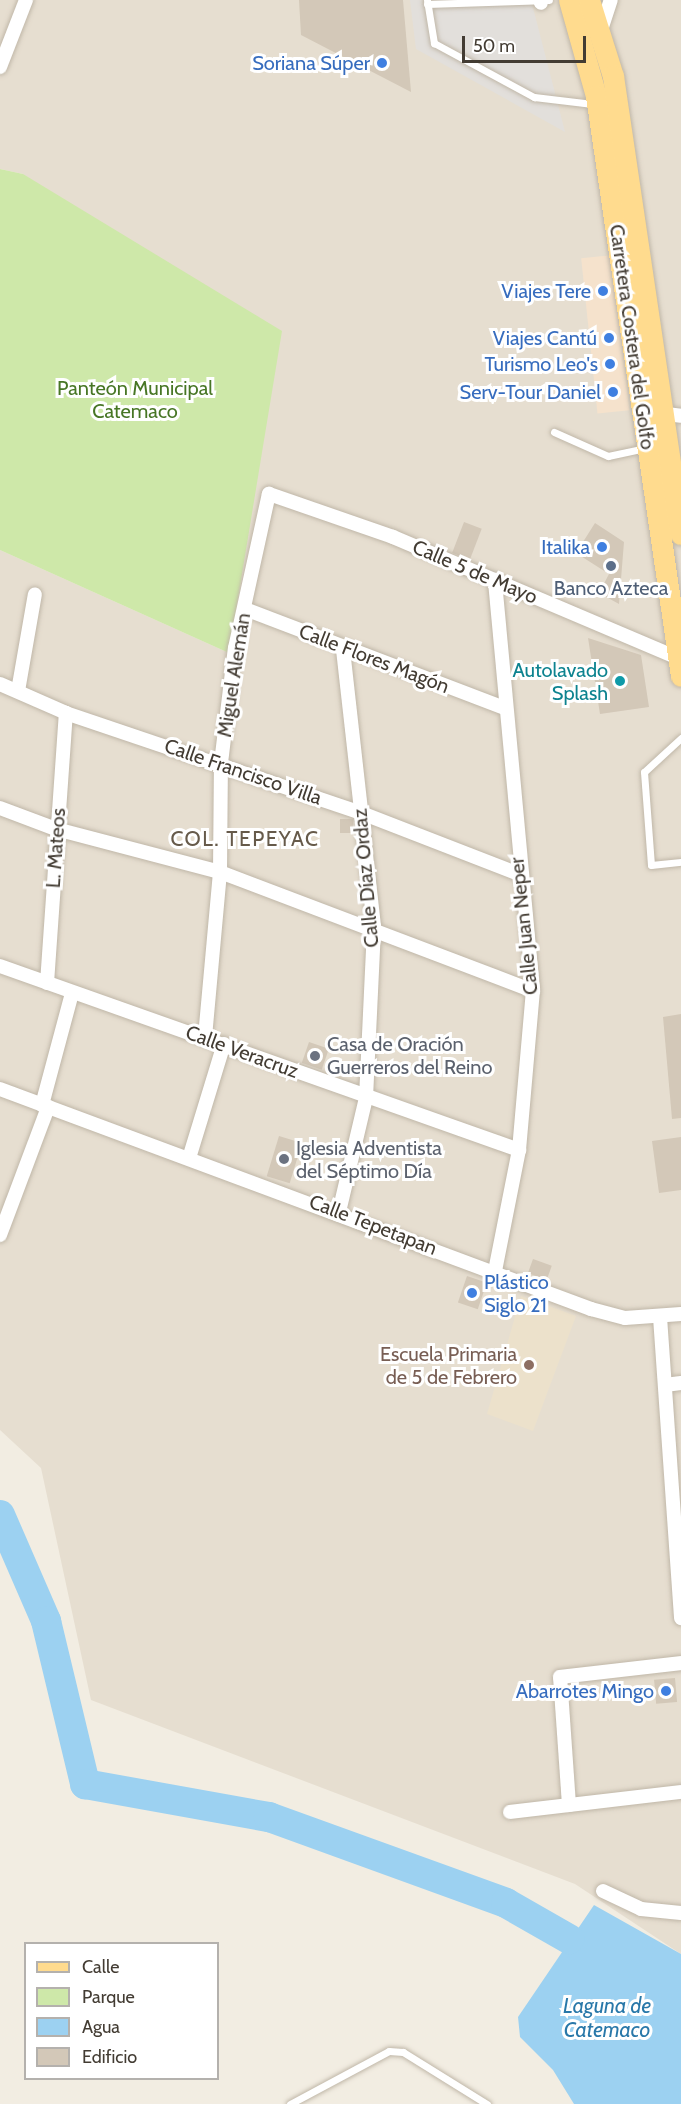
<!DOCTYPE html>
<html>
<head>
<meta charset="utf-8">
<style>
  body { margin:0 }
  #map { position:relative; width:681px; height:2104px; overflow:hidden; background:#f2ede2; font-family:Cabin,sans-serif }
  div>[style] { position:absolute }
  .residential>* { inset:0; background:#e6ded0 }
  .commercial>* { inset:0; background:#f5e2cc; transform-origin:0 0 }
  .education>* { inset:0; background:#ece1cb }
  .green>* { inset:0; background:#cee8a9 }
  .parking>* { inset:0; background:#e2dfdb }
  .water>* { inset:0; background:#9cd1f1 }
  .river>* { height:30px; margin:-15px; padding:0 15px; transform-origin:15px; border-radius:15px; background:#9cd1f1 }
  .building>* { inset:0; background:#d3c8b8; transform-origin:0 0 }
  .roads { filter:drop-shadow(0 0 2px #c0b7a8) drop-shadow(0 0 2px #c0b7a8) }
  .lane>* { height:7px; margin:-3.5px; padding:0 3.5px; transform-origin:3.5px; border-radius:3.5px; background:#fff }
  .street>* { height:14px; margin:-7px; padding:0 7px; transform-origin:7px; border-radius:7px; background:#fff }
  .primary>* { height:21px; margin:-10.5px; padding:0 10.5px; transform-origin:10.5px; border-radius:10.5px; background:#ffdb8e }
  .dots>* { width:16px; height:16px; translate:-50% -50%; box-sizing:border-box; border:3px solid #fff; border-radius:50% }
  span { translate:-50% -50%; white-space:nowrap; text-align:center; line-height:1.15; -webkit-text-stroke:6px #fff; paint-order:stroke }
  .shop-label { font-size:20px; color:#366cbe }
  .right { translate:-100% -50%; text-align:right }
  .left { translate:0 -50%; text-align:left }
  .street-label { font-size:20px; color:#433c33 }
  .park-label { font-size:20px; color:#477625 }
  .service-label { font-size:20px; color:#4e5e75 }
  .culture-label { font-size:20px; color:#0d838f }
  .worship-label { font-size:20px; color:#5b616d }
  .education-label { font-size:20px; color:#785e54 }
  .neighbourhood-label { font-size:21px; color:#665a4a; letter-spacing:1.5px }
  .water-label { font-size:21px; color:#2978a9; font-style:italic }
  .legend { position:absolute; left:24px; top:1942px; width:195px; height:138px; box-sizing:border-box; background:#fff; border:2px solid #b4b1ad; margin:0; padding:8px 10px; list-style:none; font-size:18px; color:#433c33 }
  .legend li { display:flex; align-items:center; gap:12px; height:30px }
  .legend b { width:30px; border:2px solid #b4b1ad }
  .scale { position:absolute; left:462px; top:36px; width:124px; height:27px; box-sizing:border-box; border:3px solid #433c33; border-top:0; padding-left:8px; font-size:18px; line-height:21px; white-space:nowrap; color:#433c33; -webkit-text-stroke:4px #fff; paint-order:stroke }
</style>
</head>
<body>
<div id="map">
  <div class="residential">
    <div style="clip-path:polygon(0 0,681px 0,681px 1954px,575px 1884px,91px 1700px,41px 1468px,0 1430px,0 550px,229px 653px,23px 174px,0 169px)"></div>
  </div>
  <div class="commercial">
    <div style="left:613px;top:255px;width:156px;height:32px;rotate:84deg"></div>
  </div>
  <div class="education">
    <div style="clip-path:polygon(521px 1296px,576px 1316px,533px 1431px,487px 1414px)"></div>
  </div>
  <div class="green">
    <div style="clip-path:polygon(0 169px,23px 174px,282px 331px,229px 653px,0 550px)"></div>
  </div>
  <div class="parking">
    <div style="clip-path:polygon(410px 0,531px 0,565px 132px,416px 49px)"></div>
  </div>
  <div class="water">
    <div style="clip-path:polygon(594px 1905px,681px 1954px,681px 2104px,574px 2104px,553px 2070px,520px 2037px,518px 2017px)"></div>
  </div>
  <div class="river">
    <div style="left:0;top:1515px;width:116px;rotate:66.5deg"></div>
    <div style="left:46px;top:1621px;width:168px;rotate:76.5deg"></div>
    <div style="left:85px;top:1784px;width:187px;rotate:10.2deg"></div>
    <div style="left:269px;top:1817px;width:252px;rotate:19.9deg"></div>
    <div style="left:506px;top:1903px;width:73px;rotate:29.7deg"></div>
  </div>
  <div class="building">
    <div style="clip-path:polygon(299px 0,403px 0,411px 92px,301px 35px)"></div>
    <div style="left:464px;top:522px;width:19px;height:33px;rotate:21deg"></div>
    <div style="clip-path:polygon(595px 523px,624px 542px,619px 604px,599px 593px,609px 574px,576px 553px)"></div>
    <div style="clip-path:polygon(588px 638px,641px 655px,649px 707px,600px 714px)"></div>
    <div style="left:340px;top:819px;width:13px;height:14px"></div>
    <div style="clip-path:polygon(681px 1014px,681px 1118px,672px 1119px,663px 1017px)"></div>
    <div style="left:309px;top:1042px;width:21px;height:22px;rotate:19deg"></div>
    <div style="left:279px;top:1136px;width:24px;height:42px;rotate:17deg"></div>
    <div style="clip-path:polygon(681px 1137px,681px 1190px,659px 1193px,652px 1141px)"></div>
    <div style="left:533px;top:1259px;width:20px;height:15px;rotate:20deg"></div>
    <div style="left:467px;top:1276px;width:21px;height:28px;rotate:19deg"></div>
    <div style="left:675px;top:1678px;width:24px;height:21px;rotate:85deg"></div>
  </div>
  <div class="roads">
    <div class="lane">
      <div style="left:427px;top:0;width:44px;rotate:80.8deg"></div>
      <div style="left:434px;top:43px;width:114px;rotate:28.4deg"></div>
      <div style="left:534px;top:97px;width:59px;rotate:6.8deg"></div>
      <div style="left:427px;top:4px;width:122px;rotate:-1.9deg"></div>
      <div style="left:554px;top:432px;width:59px;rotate:24deg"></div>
      <div style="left:608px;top:456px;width:39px;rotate:-12deg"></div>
      <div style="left:681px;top:738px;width:50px;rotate:137.4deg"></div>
      <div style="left:644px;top:772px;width:93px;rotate:85.7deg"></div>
      <div style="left:651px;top:865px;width:30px;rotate:-6deg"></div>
      <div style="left:290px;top:2104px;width:112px;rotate:-28.2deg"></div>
      <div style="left:389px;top:2051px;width:14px;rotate:4deg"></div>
      <div style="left:403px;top:2052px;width:99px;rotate:31.8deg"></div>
    </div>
    <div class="street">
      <div style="left:540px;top:0;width:3px;rotate:72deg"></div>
      <div style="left:600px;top:33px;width:35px;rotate:-72deg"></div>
      <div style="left:0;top:67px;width:72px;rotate:-68.8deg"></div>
      <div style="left:658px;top:413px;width:23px;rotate:7deg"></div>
      <div style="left:245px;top:609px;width:277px;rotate:20.9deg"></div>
      <div style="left:0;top:684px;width:72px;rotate:23.7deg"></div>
      <div style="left:66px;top:713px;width:309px;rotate:18.7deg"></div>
      <div style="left:359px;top:812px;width:172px;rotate:21.2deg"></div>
      <div style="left:18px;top:691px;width:98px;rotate:-80.1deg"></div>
      <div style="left:0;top:808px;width:60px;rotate:20.6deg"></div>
      <div style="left:56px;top:829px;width:170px;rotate:14.7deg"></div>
      <div style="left:220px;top:872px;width:335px;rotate:20.8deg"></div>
      <div style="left:0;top:966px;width:551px;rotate:19.52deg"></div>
      <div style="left:47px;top:983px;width:271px;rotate:-86deg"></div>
      <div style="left:205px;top:1037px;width:166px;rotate:-84.8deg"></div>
      <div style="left:220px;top:872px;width:109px;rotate:-89.5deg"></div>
      <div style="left:221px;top:763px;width:116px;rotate:-83.1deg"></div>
      <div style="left:235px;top:648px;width:158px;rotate:-77.6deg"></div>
      <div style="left:269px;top:494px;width:131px;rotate:19.1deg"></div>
      <div style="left:393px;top:537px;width:310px;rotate:23deg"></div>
      <div style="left:0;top:1089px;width:631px;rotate:20.42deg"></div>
      <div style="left:591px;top:1309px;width:35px;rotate:15deg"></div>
      <div style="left:625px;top:1318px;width:56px;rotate:-4.1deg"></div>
      <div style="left:42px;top:1105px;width:116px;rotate:-75deg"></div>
      <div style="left:190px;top:1155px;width:116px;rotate:-73deg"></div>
      <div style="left:339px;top:1212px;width:117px;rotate:-76.7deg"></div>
      <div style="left:366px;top:1098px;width:172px;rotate:-87.3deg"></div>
      <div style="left:374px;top:926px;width:279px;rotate:-96.4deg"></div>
      <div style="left:0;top:1235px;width:137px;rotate:-69.4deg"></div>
      <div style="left:495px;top:1271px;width:123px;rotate:-78.8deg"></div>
      <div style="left:519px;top:1150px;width:160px;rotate:-85deg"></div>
      <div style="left:533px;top:991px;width:413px;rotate:-95.3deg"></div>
      <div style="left:660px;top:1317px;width:302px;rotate:86deg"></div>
      <div style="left:665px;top:1385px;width:16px;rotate:-7deg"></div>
      <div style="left:569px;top:1805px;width:128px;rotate:-94deg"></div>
      <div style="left:560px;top:1677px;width:122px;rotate:-6.6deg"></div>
      <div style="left:510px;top:1812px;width:172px;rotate:-6.7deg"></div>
      <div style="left:603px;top:1891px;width:42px;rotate:25.3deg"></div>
      <div style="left:641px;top:1909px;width:40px;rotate:5.7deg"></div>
    </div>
    <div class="primary">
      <div style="left:569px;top:0;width:100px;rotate:74.3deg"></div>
      <div style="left:596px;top:96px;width:586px;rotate:81.66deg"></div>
      <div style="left:589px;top:0;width:80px;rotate:72.5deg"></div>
      <div style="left:613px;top:76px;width:463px;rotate:81.6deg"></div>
    </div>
  </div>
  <div class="dots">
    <div style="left:382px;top:63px;background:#3f7fe0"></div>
    <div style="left:603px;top:291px;background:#3f7fe0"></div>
    <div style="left:609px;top:338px;background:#3f7fe0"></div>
    <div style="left:610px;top:364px;background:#3f7fe0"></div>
    <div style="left:613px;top:392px;background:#3f7fe0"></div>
    <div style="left:602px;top:547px;background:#3f7fe0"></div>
    <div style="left:611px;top:566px;background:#5c6f8a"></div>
    <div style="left:620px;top:681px;background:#0f9aa8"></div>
    <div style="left:315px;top:1056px;background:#6b7280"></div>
    <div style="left:284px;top:1159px;background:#6b7280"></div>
    <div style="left:472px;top:1293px;background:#3f7fe0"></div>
    <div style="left:529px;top:1365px;background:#8d6e63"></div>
    <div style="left:666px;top:1691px;background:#3f7fe0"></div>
  </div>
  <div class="shop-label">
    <span class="right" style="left:370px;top:63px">Soriana Súper</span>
    <span class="right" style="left:591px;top:291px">Viajes Tere</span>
    <span class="right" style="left:597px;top:338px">Viajes Cantú</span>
    <span class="right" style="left:598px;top:364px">Turismo Leo's</span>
    <span class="right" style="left:601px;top:392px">Serv-Tour Daniel</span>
    <span class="right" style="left:590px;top:547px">Italika</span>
    <span class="left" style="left:484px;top:1294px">Plástico<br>Siglo 21</span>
    <span class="right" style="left:654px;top:1691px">Abarrotes Mingo</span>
  </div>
  <div class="street-label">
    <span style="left:632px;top:337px;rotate:82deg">Carretera Costera del Golfo</span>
    <span style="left:475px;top:572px;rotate:23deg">Calle 5 de Mayo</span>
    <span style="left:374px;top:659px;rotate:21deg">Calle Flores Magón</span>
    <span style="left:234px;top:675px;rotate:-81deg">Miguel Alemán</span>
    <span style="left:243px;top:772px;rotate:19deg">Calle Francisco Villa</span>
    <span style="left:56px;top:848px;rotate:-86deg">L. Mateos</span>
    <span style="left:366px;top:878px;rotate:-95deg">Calle Díaz Ordaz</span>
    <span style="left:524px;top:926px;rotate:-96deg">Calle Juan Neper</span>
    <span style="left:242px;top:1052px;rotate:20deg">Calle Veracruz</span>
    <span style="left:373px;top:1225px;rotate:21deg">Calle Tepetapan</span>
  </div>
  <div class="park-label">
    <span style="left:135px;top:400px">Panteón Municipal<br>Catemaco</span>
  </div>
  <div class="service-label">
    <span style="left:611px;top:588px">Banco Azteca</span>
  </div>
  <div class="culture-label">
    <span class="right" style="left:608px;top:682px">Autolavado<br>Splash</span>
  </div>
  <div class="worship-label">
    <span class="left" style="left:327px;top:1056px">Casa de Oración<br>Guerreros del Reino</span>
    <span class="left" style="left:296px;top:1160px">Iglesia Adventista<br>del Séptimo Día</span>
  </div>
  <div class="education-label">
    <span class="right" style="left:517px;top:1366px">Escuela Primaria<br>de 5 de Febrero</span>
  </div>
  <div class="neighbourhood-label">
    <span style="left:245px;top:839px">COL. TEPEYAC</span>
  </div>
  <div class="water-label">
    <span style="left:607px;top:2018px">Laguna de<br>Catemaco</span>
  </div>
  <ul class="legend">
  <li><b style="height:8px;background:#ffdb8e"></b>Calle</li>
  <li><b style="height:16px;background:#cee8a9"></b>Parque</li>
  <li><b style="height:16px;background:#9cd1f1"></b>Agua</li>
  <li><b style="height:16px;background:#d3c8b8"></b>Edificio</li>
  </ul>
  <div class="scale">50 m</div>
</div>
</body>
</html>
